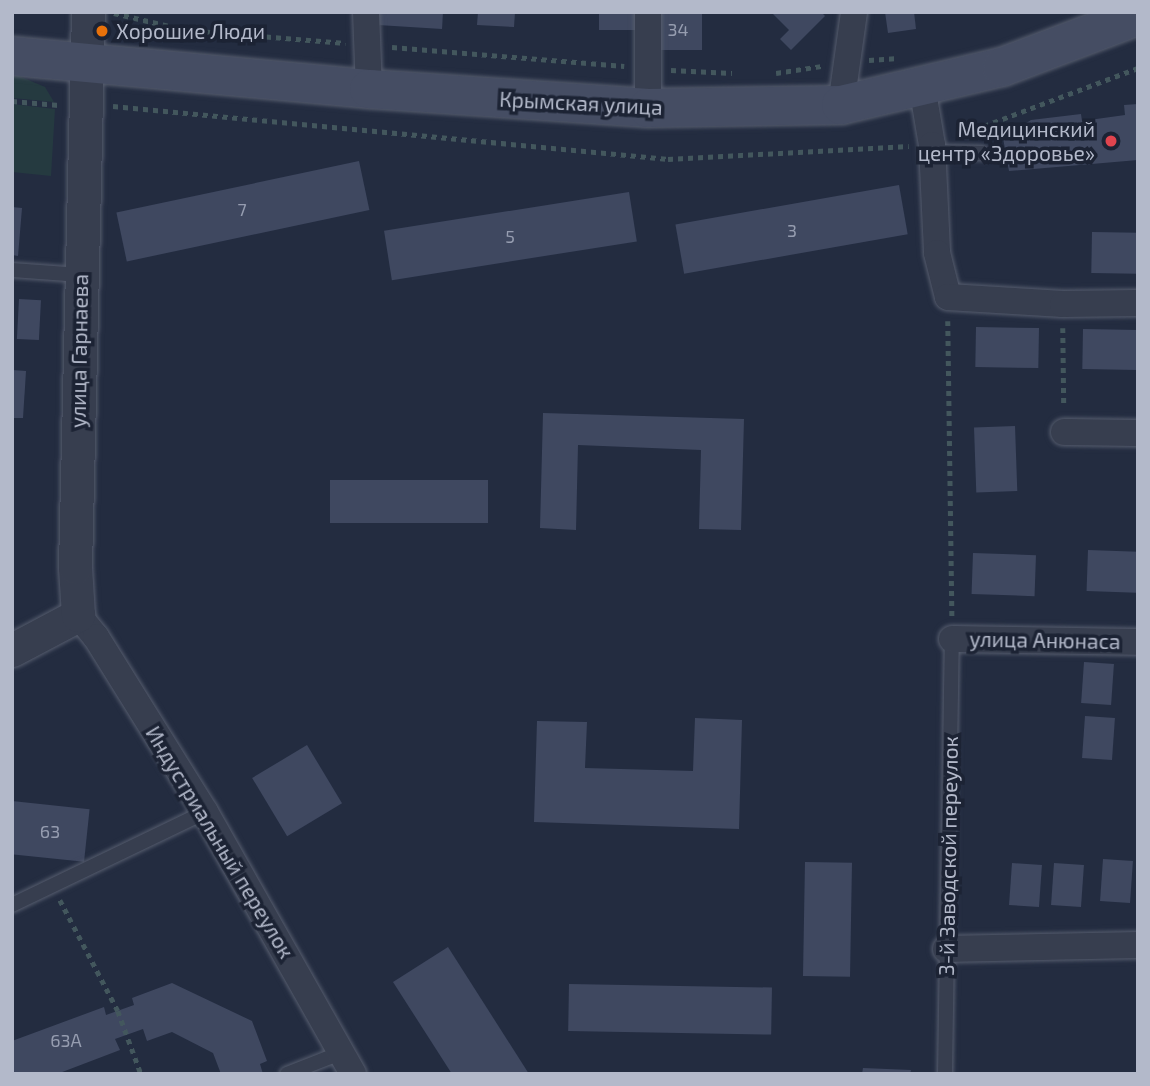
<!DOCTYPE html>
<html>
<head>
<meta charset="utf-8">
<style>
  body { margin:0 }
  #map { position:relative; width:1150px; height:1086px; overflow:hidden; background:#232c40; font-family:"Exo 2",sans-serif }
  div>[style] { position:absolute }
  .green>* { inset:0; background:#253a40 }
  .building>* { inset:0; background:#3f4860; transform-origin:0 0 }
  .path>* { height:4.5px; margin-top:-2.25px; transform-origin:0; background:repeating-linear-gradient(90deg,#43575d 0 5px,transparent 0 10px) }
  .roads { filter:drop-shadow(0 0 2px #555c6d) drop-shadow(0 0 2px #555c6d) }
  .service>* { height:14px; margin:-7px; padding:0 7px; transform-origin:7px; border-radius:7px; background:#373e4f }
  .minor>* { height:26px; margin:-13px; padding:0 13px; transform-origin:13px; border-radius:13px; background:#373e4f }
  .tertiary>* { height:33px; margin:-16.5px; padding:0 16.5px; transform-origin:16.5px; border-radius:16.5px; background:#373e4f }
  .secondary>* { height:38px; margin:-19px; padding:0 19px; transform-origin:19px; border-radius:19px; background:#454d63 }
  .dots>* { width:19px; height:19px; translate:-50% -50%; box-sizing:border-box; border:4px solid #1c2334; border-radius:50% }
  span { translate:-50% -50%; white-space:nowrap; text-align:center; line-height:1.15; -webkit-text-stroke:7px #1c2334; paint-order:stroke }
  .number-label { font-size:18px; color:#969db0 }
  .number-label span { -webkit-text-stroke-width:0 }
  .poi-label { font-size:21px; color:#b3b9ca }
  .left { translate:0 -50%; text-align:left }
  .right { translate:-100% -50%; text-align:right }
  .street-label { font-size:21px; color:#b3b9ca }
  .frame { position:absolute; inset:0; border:14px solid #b3b9ca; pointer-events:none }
</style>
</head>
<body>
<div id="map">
  <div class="green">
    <div style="clip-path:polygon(12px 73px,45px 87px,54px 102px,12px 98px)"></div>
    <div style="clip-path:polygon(12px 104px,55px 109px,51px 176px,12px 172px)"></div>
  </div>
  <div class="building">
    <div style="clip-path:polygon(379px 12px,443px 12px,442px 29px,378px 25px)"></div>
    <div style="clip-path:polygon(478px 12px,515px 12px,514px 27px,477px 25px)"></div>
    <div style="left:599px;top:12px;width:40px;height:18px"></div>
    <div style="left:651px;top:12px;width:51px;height:38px"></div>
    <div style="clip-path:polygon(771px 12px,821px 12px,825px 16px,791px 50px,780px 39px,789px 30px)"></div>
    <div style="clip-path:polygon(885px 12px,914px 12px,916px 29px,888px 33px)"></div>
    <div style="clip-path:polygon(1138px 104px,1138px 160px,1009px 171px,1003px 138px,1031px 120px,1081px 114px,1082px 121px,1125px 115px,1124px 105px)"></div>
    <div style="left:359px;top:161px;width:50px;height:248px;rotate:78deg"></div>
    <div style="left:899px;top:185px;width:50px;height:227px;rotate:80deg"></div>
    <div style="left:629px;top:192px;width:50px;height:248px;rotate:81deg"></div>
    <div style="clip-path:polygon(12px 207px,22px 208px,18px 256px,12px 255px)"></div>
    <div style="left:1092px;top:232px;width:46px;height:41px;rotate:1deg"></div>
    <div style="left:19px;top:299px;width:22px;height:40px;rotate:3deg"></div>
    <div style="left:976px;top:327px;width:63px;height:40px;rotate:1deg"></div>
    <div style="left:1083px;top:329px;width:55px;height:40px;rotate:1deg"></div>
    <div style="clip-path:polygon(12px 370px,26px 371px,23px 418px,12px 418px)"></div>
    <div style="clip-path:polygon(543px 413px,744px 419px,741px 530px,699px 529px,701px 450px,578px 445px,576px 530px,540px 528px)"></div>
    <div style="left:1015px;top:426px;width:65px;height:41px;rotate:88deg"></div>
    <div style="left:488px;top:480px;width:43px;height:158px;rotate:90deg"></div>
    <div style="left:1088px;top:550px;width:50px;height:41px;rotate:2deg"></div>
    <div style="left:973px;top:553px;width:63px;height:41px;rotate:2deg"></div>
    <div style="left:1084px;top:662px;width:30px;height:41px;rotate:4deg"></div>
    <div style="left:1085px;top:716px;width:30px;height:42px;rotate:4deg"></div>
    <div style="clip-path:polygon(695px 718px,742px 720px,739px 829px,534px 822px,537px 721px,587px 722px,585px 768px,693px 771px)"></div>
    <div style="left:307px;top:745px;width:68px;height:64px;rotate:59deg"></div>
    <div style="left:12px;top:801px;width:78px;height:53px;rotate:6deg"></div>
    <div style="left:1103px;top:859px;width:30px;height:42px;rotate:4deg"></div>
    <div style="left:805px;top:862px;width:47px;height:114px;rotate:1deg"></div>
    <div style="left:1012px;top:863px;width:30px;height:42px;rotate:4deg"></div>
    <div style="left:1054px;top:863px;width:30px;height:42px;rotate:4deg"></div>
    <div style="clip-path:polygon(448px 947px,529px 1074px,452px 1074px,393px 982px)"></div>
    <div style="clip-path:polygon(172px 983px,252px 1021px,267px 1061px,260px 1064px,263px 1074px,221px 1074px,213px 1053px,172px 1032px,147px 1041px,143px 1029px,115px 1039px,120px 1050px,57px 1074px,12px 1074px,12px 1041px,104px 1007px,106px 1015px,134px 1005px,132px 998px)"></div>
    <div style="left:569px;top:984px;width:203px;height:47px;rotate:1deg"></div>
    <div style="clip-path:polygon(863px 1068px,911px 1070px,910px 1074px,862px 1074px)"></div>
  </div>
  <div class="path">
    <div style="left:114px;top:13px;width:74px;rotate:13.3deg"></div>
    <div style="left:186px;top:30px;width:160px;rotate:4.7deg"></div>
    <div style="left:392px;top:47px;width:233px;rotate:4.7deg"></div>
    <div style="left:869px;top:60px;width:26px;rotate:-4deg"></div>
    <div style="left:671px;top:70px;width:61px;rotate:2.8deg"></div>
    <div style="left:776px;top:73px;width:47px;rotate:-8.7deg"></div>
    <div style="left:12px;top:101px;width:47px;rotate:4.9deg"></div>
    <div style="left:113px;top:106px;width:558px;rotate:5.45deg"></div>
    <div style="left:668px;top:159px;width:241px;rotate:-3.1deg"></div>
    <div style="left:965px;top:133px;width:185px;rotate:-20.6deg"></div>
    <div style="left:948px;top:321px;width:296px;rotate:89.2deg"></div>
    <div style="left:1063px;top:328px;width:79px;rotate:89.3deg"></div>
    <div style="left:60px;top:900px;width:125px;rotate:62.4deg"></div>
    <div style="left:118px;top:1011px;width:67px;rotate:69.9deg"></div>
  </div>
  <div class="roads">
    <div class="service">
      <div style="left:931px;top:152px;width:51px;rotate:1.1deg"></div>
      <div style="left:12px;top:270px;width:69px;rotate:4.1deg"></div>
      <div style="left:12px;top:905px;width:214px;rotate:-25.7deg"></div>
      <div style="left:287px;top:1074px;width:60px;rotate:-21.4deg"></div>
      <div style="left:945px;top:1074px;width:435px;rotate:-89.1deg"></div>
    </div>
    <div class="minor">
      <div style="left:366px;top:12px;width:77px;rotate:87.8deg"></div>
      <div style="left:648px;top:12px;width:96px;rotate:90deg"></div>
      <div style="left:922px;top:86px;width:60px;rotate:80.4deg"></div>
      <div style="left:932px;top:145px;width:108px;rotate:87.3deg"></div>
      <div style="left:937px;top:253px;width:45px;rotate:76deg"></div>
      <div style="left:948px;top:297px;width:115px;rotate:3.5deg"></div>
      <div style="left:1063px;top:304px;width:75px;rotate:-0.8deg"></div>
      <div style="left:841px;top:105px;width:94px;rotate:-82deg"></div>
      <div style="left:1064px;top:432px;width:74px;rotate:0.8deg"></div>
      <div style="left:78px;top:615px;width:28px;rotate:51deg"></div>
      <div style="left:96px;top:637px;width:206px;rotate:58.1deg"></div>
      <div style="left:205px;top:812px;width:301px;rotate:60.5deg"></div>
      <div style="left:952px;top:639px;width:186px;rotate:0.9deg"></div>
      <div style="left:946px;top:949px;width:192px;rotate:-1.2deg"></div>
    </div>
    <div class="tertiary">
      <div style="left:12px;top:650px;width:75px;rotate:-27.9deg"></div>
      <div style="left:78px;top:615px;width:48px;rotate:-93.6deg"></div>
      <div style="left:75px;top:567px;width:555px;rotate:-88.66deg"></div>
    </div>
    <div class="secondary">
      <div style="left:12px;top:56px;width:359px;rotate:5.3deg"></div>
      <div style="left:369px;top:89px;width:280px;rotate:3.9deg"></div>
      <div style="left:648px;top:108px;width:193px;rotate:-0.9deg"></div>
      <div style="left:841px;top:105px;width:165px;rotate:-13.3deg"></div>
      <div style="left:1002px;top:67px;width:145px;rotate:-20.6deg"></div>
    </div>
  </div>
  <div class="dots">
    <div style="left:102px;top:31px;background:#e8710a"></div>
    <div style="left:1111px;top:141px;background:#e0444e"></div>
  </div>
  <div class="number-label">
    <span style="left:678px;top:29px">34</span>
    <span style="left:242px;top:209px">7</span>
    <span style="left:792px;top:230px">3</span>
    <span style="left:510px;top:236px">5</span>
    <span style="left:50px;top:831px">63</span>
    <span style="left:66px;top:1040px">63А</span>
  </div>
  <div class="poi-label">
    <span class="left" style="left:116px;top:31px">Хорошие Люди</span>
    <span class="right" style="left:1095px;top:141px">Медицинский<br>центр «Здоровье»</span>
  </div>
  <div class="street-label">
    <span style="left:581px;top:103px;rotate:3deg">Крымская улица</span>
    <span style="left:79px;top:351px;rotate:-89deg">улица Гарнаева</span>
    <span style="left:1045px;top:640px;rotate:1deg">улица Анюнаса</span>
    <span style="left:220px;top:842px;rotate:59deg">Индустриальный переулок</span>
    <span style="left:948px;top:856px;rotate:-89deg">3-й Заводской переулок</span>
  </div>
  <div class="frame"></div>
</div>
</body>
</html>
